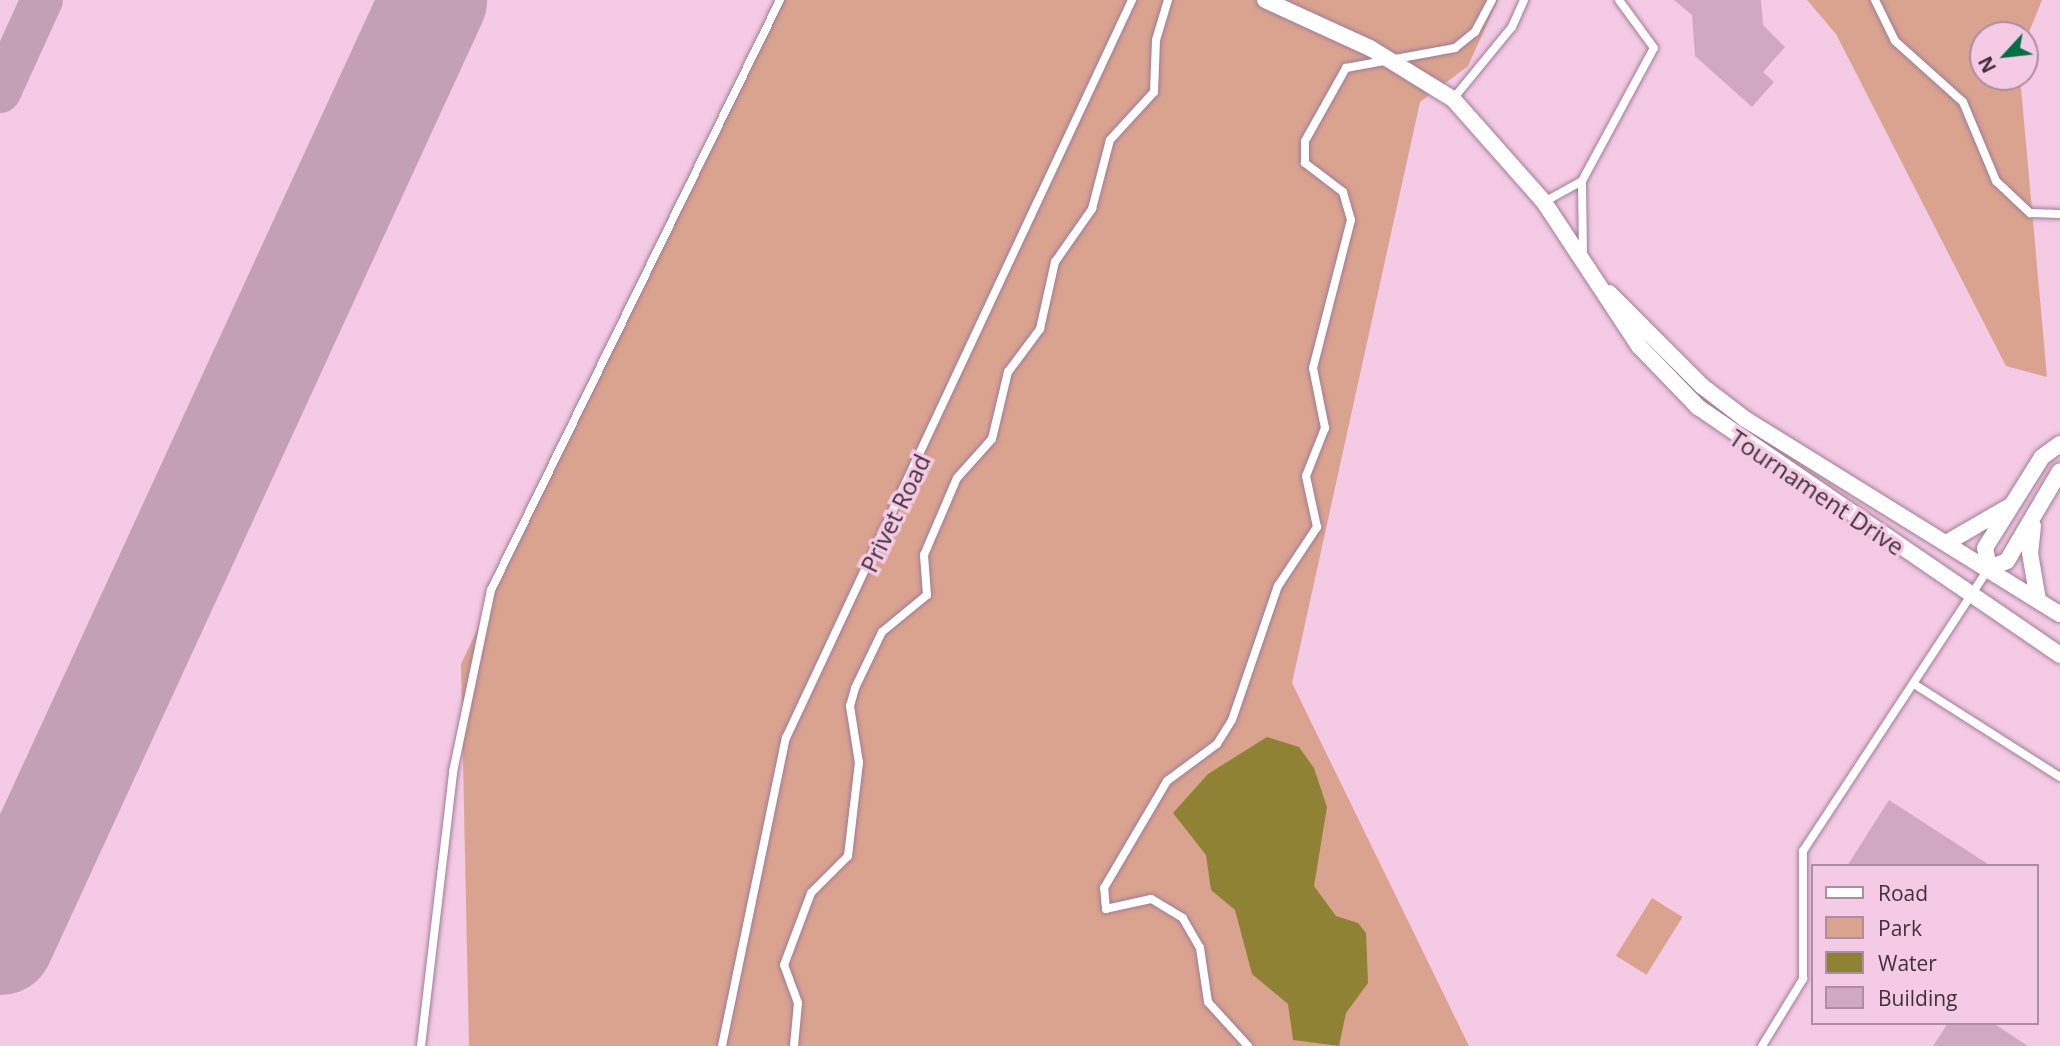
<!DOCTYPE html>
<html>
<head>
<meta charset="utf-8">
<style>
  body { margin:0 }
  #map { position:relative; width:2060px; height:1046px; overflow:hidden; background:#f4cae5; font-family:"Open Sans",sans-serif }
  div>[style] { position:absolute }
  .green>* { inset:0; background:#daa390; transform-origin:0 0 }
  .water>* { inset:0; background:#8f8234 }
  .taxiway>* { height:42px; margin:-21px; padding:0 21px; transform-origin:21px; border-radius:21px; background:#c4a0b7 }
  .runway>* { height:107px; margin:-53.5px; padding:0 53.5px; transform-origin:53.5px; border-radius:53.5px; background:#c4a0b7 }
  .building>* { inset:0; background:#d1a8c2 }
  .roads { filter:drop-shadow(0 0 2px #a17b94) drop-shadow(0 0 2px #a17b94) }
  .lane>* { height:8px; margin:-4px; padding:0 4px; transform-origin:4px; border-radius:4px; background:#fff }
  .street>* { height:16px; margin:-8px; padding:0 8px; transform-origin:8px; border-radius:8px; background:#fff }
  span { translate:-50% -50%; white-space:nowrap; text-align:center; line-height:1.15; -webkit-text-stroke:7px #f4cae5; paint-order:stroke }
  .street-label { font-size:24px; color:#42313c }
  .legend { position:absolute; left:1811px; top:864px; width:228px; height:161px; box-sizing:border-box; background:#f4cae5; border:2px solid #ad8da1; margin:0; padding:9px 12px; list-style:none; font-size:21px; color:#42313c }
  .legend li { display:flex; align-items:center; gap:14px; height:35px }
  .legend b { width:35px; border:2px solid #ad8da1 }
  .north { position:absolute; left:1969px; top:21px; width:70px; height:70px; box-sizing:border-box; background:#f4cae5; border:2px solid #ad8da1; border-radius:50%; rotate:243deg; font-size:19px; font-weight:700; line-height:28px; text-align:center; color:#42313c }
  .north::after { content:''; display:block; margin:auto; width:24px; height:32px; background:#026f47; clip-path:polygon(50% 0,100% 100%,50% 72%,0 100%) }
</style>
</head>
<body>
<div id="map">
  <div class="green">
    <div style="clip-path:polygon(777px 0,1498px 0,1468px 66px,1420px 102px,1292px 683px,1469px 1046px,469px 1046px,461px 664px)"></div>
    <div style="clip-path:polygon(1807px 0,2042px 0,2025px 42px,2025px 35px,1983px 35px,1983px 77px,2020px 77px,2047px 377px,2006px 366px,1836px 34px)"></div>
    <div style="left:1652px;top:898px;width:36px;height:68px;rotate:32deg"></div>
  </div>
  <div class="water">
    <div style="clip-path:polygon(1267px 737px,1299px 747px,1314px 768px,1327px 807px,1314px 886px,1336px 916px,1358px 923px,1366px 933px,1368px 983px,1346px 1013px,1339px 1046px,1293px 1040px,1288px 1004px,1252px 974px,1235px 910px,1211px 890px,1206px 855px,1173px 813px,1208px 774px)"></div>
  </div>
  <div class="taxiway">
    <div style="left:0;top:92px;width:101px;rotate:-65.5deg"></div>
    <div style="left:0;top:922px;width:8px;rotate:14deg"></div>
  </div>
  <div class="runway">
    <div style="left:0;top:941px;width:1036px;rotate:-65.29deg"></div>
  </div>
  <div class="building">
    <div style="clip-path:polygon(1674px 0,1761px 0,1763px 25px,1785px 47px,1763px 72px,1774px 82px,1752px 107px,1695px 56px,1692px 15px)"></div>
    <div style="clip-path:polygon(1889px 800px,1991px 866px,1847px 866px)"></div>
    <div style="clip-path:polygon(1948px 1023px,1993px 1023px,2028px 1046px,1933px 1046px)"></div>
  </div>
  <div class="roads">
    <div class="lane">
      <div style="left:1875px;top:0;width:46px;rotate:64deg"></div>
      <div style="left:1895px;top:41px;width:91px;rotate:41.9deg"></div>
      <div style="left:1963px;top:102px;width:86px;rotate:67.3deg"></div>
      <div style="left:1996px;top:181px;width:47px;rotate:43.3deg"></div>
      <div style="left:2030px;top:213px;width:30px;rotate:2deg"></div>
      <div style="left:1453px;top:99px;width:93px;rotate:-50.7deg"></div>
      <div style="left:1512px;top:27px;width:30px;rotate:-66deg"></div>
      <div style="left:1544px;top:202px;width:43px;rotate:-28.9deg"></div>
      <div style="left:1583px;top:254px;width:73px;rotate:-90.8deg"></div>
      <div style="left:1582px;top:181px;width:151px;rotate:-61.6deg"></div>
      <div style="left:1654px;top:48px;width:59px;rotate:-126.1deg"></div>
      <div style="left:1914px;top:684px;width:173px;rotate:32.5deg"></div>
      <div style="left:421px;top:1046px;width:276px;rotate:-83.3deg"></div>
      <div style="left:453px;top:772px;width:186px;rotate:-78.2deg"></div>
      <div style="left:491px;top:590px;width:657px;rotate:-63.9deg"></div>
      <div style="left:722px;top:1046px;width:315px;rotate:-78.3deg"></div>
      <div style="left:786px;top:738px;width:815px;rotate:-64.88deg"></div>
      <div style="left:794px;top:1046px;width:43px;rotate:-84.7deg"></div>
      <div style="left:798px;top:1003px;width:40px;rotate:-110.2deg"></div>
      <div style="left:784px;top:965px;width:77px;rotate:-69.4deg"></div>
      <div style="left:811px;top:893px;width:52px;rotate:-45deg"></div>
      <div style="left:848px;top:856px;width:94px;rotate:-83.3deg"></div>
      <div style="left:859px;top:763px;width:58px;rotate:-99deg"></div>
      <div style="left:850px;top:706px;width:19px;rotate:-74deg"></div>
      <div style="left:855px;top:688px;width:62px;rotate:-64.3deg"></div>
      <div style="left:882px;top:632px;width:58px;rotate:-39.4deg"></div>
      <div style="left:927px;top:595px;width:40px;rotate:-94.3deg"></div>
      <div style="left:924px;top:555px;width:84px;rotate:-66.8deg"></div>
      <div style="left:957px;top:478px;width:52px;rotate:-48.1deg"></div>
      <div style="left:992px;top:439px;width:69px;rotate:-76.6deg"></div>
      <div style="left:1008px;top:372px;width:54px;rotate:-53.3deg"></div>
      <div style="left:1040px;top:329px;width:69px;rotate:-77.4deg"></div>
      <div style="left:1055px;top:262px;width:65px;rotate:-55.1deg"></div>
      <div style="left:1092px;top:209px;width:71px;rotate:-75.4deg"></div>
      <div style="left:1110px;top:140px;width:65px;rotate:-47.5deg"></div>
      <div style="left:1154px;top:92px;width:52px;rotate:-87.8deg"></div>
      <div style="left:1156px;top:40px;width:42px;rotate:-73.3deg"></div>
      <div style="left:1248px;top:1046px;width:59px;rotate:-132.3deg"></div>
      <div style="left:1208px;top:1002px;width:55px;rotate:-98.4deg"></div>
      <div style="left:1200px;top:948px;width:34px;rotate:-120deg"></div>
      <div style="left:1183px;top:918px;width:37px;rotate:-149deg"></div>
      <div style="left:1151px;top:899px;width:46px;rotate:167.5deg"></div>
      <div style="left:1106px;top:909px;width:21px;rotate:-95deg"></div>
      <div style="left:1104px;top:888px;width:124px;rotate:-59.5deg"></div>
      <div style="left:1167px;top:781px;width:62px;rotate:-36.5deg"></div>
      <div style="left:1217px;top:744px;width:28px;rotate:-58deg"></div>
      <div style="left:1232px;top:720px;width:142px;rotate:-71.1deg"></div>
      <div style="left:1278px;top:586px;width:71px;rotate:-56.5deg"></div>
      <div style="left:1317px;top:527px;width:52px;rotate:-102.2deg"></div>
      <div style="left:1306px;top:476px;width:52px;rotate:-68.4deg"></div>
      <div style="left:1325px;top:428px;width:61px;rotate:-101.3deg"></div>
      <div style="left:1313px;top:368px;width:153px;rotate:-75.6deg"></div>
      <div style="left:1351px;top:220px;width:29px;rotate:-106deg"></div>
      <div style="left:1343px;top:192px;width:48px;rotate:-142.7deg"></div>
      <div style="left:1305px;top:163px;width:22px;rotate:-90deg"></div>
      <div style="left:1305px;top:141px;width:84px;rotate:-60.7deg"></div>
      <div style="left:1346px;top:68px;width:111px;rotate:-10.4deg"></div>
      <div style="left:1455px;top:48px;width:26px;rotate:-39deg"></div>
      <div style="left:1475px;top:32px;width:36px;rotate:-62deg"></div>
      <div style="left:1762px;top:1046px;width:79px;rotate:-58.5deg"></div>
      <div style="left:1803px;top:979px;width:128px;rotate:-90deg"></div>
      <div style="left:1803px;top:851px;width:339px;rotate:-56.7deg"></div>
    </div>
    <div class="street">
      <div style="left:1265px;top:0;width:115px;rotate:24.6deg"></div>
      <div style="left:1370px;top:48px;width:97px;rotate:31.6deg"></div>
      <div style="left:1453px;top:99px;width:137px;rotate:48.5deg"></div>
      <div style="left:1544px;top:202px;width:173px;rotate:56.6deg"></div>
      <div style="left:1639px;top:346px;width:85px;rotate:46deg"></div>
      <div style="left:1698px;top:407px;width:439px;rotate:34.4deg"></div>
      <div style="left:1609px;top:293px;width:132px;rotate:45deg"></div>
      <div style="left:1702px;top:386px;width:54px;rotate:37.5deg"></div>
      <div style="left:1745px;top:419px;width:370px;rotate:31.8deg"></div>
      <div style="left:2033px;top:526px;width:27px;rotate:96deg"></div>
      <div style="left:2030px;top:553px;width:48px;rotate:80.3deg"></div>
      <div style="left:1948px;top:542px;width:72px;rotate:-30.1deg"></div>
      <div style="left:1989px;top:568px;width:20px;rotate:-101deg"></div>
      <div style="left:1985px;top:548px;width:107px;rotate:-57.9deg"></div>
      <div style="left:2042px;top:457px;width:22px;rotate:-36deg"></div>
      <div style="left:1989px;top:568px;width:19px;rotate:-21deg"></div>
      <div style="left:2007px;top:561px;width:104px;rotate:-59.5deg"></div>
    </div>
  </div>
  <div class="street-label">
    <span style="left:1817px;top:492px;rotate:34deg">Tournament Drive</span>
    <span style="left:895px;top:513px;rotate:-64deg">Privet Road</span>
  </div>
  <ul class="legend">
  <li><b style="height:9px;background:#fff"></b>Road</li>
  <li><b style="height:19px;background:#daa390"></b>Park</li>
  <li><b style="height:19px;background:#8f8234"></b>Water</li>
  <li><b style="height:19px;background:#d1a8c2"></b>Building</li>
  </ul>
  <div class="north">N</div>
</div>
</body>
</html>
